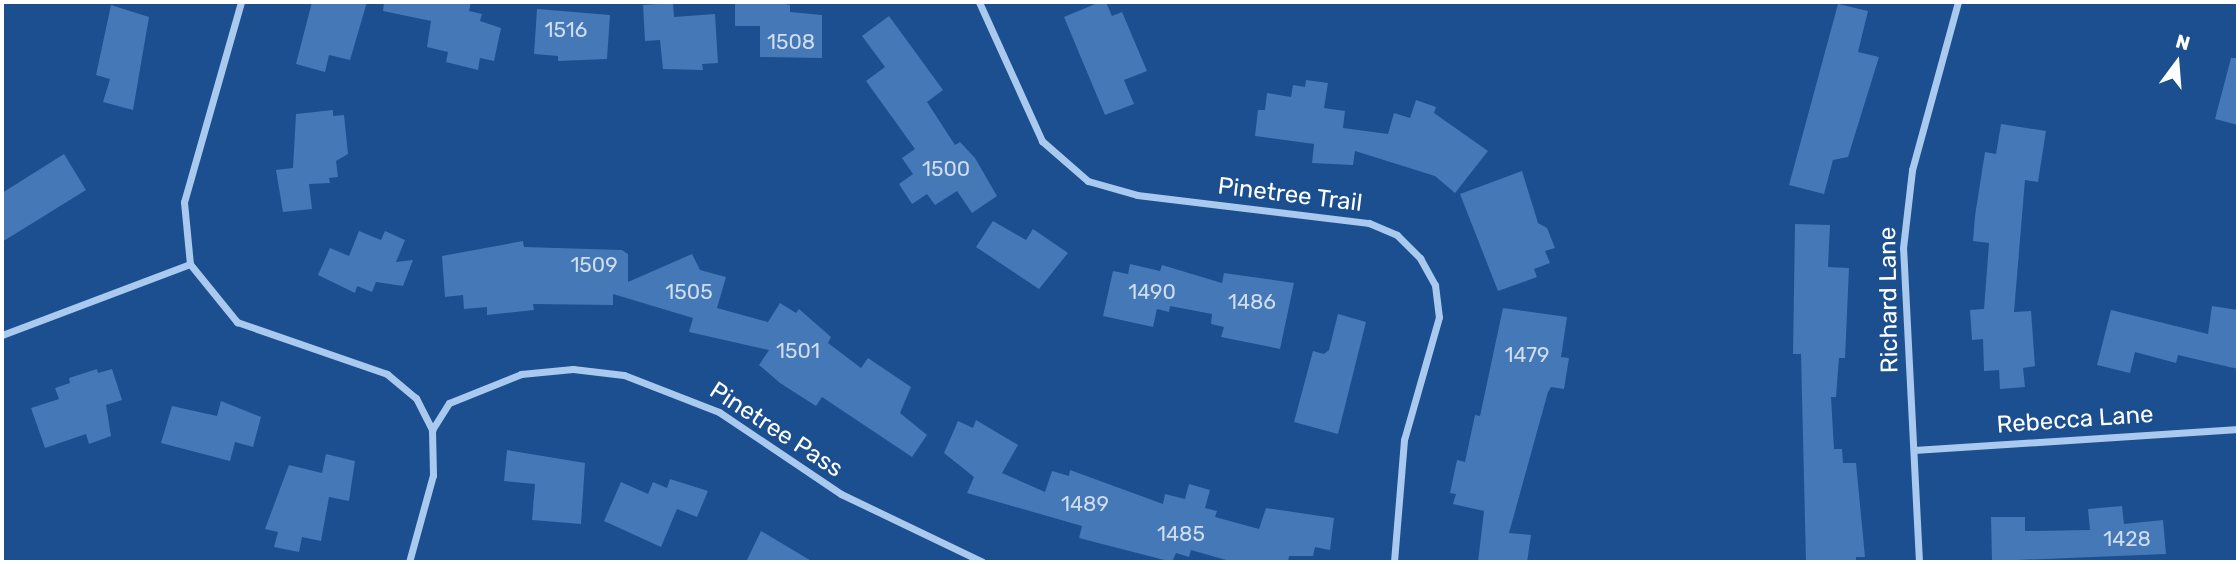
<!DOCTYPE html>
<html>
<head>
<meta charset="utf-8">
<style>
  body { margin:0 }
  #map { position:relative; width:2240px; height:564px; overflow:hidden; background:#1b4f8f; font-family:Rubik,sans-serif }
  div>[style] { position:absolute }
  .building>* { inset:0; background:#4478b7 }
  .street>* { height:7px; margin:-3.5px; padding:0 3.5px; transform-origin:3.5px; border-radius:3.5px; background:#a9c9ee }
  span { translate:-50% -50%; white-space:nowrap; text-align:center; line-height:1.15; -webkit-text-stroke:5px #1b4f8f; paint-order:stroke }
  .number-label { font-size:21px; color:#d0dded }
  .number-label span { -webkit-text-stroke-width:0 }
  .street-label { font-size:24px; color:#fff }
  .frame { position:absolute; inset:0; border:4px solid #fff; pointer-events:none }
  .north { position:absolute; left:2142px; top:28px; width:70px; height:70px; -webkit-text-stroke:5px #1b4f8f; paint-order:stroke; rotate:16deg; font-size:19px; font-weight:700; line-height:28px; text-align:center; color:#fff }
  .north::after { content:''; display:block; margin:auto; width:24px; height:32px; background:#fff; clip-path:polygon(50% 0,100% 100%,50% 72%,0 100%) }
</style>
</head>
<body>
<div id="map">
  <div class="building">
    <div style="clip-path:polygon(312px 2px,367px 2px,350px 60px,329px 55px,325px 72px,296px 64px)"></div>
    <div style="clip-path:polygon(384px 2px,471px 2px,469px 11px,482px 14px,480px 21px,501px 28px,494px 61px,480px 58px,478px 70px,446px 62px,448px 52px,427px 47px,431px 21px,383px 11px)"></div>
    <div style="clip-path:polygon(735px 2px,775px 2px,790px 5px,790px 12px,822px 15px,822px 58px,760px 57px,760px 26px,735px 26px)"></div>
    <div style="clip-path:polygon(1100px 2px,1106px 2px,1112px 16px,1122px 12px,1147px 71px,1124px 80px,1134px 104px,1105px 115px,1064px 17px)"></div>
    <div style="clip-path:polygon(673px 3px,674px 17px,715px 14px,718px 63px,702px 64px,703px 70px,663px 69px,660px 40px,645px 41px,643px 5px)"></div>
    <div style="clip-path:polygon(1838px 4px,1868px 11px,1858px 52px,1879px 57px,1848px 157px,1833px 160px,1824px 194px,1789px 185px)"></div>
    <div style="clip-path:polygon(111px 5px,149px 17px,133px 110px,103px 102px,110px 79px,96px 75px)"></div>
    <div style="clip-path:polygon(537px 9px,610px 15px,607px 59px,558px 61px,558px 56px,534px 54px)"></div>
    <div style="clip-path:polygon(889px 16px,943px 90px,927px 102px,955px 145px,960px 142px,975px 158px,997px 196px,972px 213px,957px 191px,935px 205px,927px 194px,912px 204px,899px 184px,913px 174px,902px 158px,915px 149px,866px 81px,885px 67px,862px 36px)"></div>
    <div style="clip-path:polygon(2231px 58px,2238px 58px,2238px 125px,2215px 119px)"></div>
    <div style="clip-path:polygon(1306px 80px,1328px 83px,1324px 108px,1345px 111px,1343px 128px,1388px 134px,1394px 113px,1410px 118px,1416px 100px,1436px 107px,1434px 113px,1488px 151px,1455px 193px,1435px 176px,1355px 151px,1353px 165px,1312px 163px,1314px 144px,1255px 136px,1258px 110px,1265px 110px,1267px 93px,1291px 97px,1293px 85px,1305px 87px)"></div>
    <div style="clip-path:polygon(333px 110px,333px 116px,344px 115px,348px 154px,336px 161px,338px 177px,329px 178px,330px 183px,309px 184px,312px 209px,283px 212px,276px 170px,293px 168px,296px 114px)"></div>
    <div style="clip-path:polygon(2001px 124px,2046px 131px,2038px 182px,2025px 180px,2014px 312px,2031px 311px,2035px 366px,2023px 368px,2025px 387px,2000px 389px,1999px 370px,1984px 371px,1983px 339px,1972px 340px,1970px 310px,1984px 309px,1989px 243px,1973px 241px,1975px 216px,1985px 152px,1996px 154px)"></div>
    <div style="clip-path:polygon(64px 154px,86px 190px,2px 242px,2px 193px)"></div>
    <div style="clip-path:polygon(1522px 171px,1538px 223px,1547px 228px,1555px 248px,1545px 251px,1550px 263px,1534px 269px,1537px 277px,1498px 291px,1460px 194px)"></div>
    <div style="clip-path:polygon(993px 221px,1026px 240px,1033px 229px,1068px 253px,1039px 289px,976px 247px)"></div>
    <div style="clip-path:polygon(1795px 224px,1830px 225px,1828px 267px,1849px 268px,1845px 358px,1839px 358px,1836px 397px,1831px 397px,1834px 449px,1842px 449px,1843px 463px,1856px 463px,1865px 557px,1856px 557px,1856px 562px,1806px 562px,1801px 354px,1793px 354px)"></div>
    <div style="clip-path:polygon(359px 231px,381px 240px,385px 231px,405px 240px,396px 262px,413px 260px,403px 286px,376px 282px,372px 292px,357px 286px,355px 293px,318px 275px,330px 248px,349px 256px)"></div>
    <div style="clip-path:polygon(523px 241px,524px 247px,622px 250px,628px 254px,628px 282px,692px 254px,700px 270px,726px 277px,717px 308px,768px 322px,780px 303px,796px 313px,799px 309px,831px 337px,828px 343px,861px 368px,868px 358px,911px 387px,900px 413px,927px 435px,912px 457px,822px 397px,816px 406px,780px 383px,759px 365px,769px 350px,689px 332px,693px 318px,613px 294px,613px 305px,533px 304px,534px 310px,487px 315px,487px 307px,464px 309px,463px 295px,445px 297px,442px 256px)"></div>
    <div style="clip-path:polygon(1130px 264px,1160px 271px,1162px 265px,1222px 283px,1224px 273px,1294px 283px,1280px 349px,1221px 337px,1224px 327px,1211px 324px,1212px 314px,1170px 306px,1169px 312px,1157px 309px,1153px 327px,1103px 316px,1113px 271px,1128px 274px)"></div>
    <div style="clip-path:polygon(2212px 306px,2238px 310px,2238px 369px,2178px 355px,2176px 363px,2135px 352px,2130px 373px,2097px 365px,2111px 310px,2208px 334px)"></div>
    <div style="clip-path:polygon(1503px 308px,1567px 317px,1561px 357px,1569px 358px,1564px 389px,1551px 387px,1548px 392px,1509px 533px,1531px 535px,1527px 562px,1478px 562px,1484px 511px,1453px 504px,1456px 494px,1450px 493px,1457px 460px,1465px 462px,1475px 415px,1480px 416px)"></div>
    <div style="clip-path:polygon(1338px 314px,1366px 322px,1338px 434px,1294px 422px,1313px 351px,1324px 354px,1329px 350px)"></div>
    <div style="clip-path:polygon(97px 369px,98px 373px,112px 369px,122px 400px,106px 405px,111px 436px,89px 444px,86px 434px,45px 448px,31px 408px,59px 399px,55px 388px,70px 383px,69px 378px)"></div>
    <div style="clip-path:polygon(221px 401px,261px 417px,253px 447px,235px 442px,230px 461px,161px 443px,172px 406px,217px 416px)"></div>
    <div style="clip-path:polygon(976px 420px,1018px 445px,1002px 473px,1045px 492px,1052px 471px,1069px 476px,1070px 470px,1163px 504px,1165px 494px,1185px 499px,1189px 484px,1210px 490px,1205px 508px,1217px 511px,1215px 517px,1259px 529px,1266px 508px,1334px 518px,1330px 550px,1315px 547px,1313px 556px,1289px 556px,1288px 562px,1233px 562px,1191px 550px,1189px 557px,1176px 553px,1172px 562px,1079px 538px,1082px 526px,967px 493px,974px 477px,944px 453px,958px 421px,973px 428px)"></div>
    <div style="clip-path:polygon(507px 450px,585px 463px,581px 524px,532px 520px,535px 484px,504px 481px)"></div>
    <div style="clip-path:polygon(326px 454px,355px 461px,349px 501px,329px 497px,321px 541px,302px 537px,299px 552px,274px 547px,278px 532px,265px 529px,289px 465px,322px 473px)"></div>
    <div style="clip-path:polygon(670px 479px,708px 491px,697px 517px,677px 509px,661px 547px,604px 521px,621px 482px,648px 494px,653px 482px,667px 488px)"></div>
    <div style="clip-path:polygon(2122px 506px,2124px 524px,2163px 520px,2166px 554px,1992px 561px,1991px 517px,2025px 517px,2025px 531px,2090px 530px,2088px 509px)"></div>
    <div style="clip-path:polygon(761px 531px,813px 562px,746px 562px)"></div>
  </div>
  <div class="street">
    <div style="left:241px;top:2px;width:208px;rotate:105.9deg"></div>
    <div style="left:184px;top:202px;width:62px;rotate:84.5deg"></div>
    <div style="left:190px;top:264px;width:75px;rotate:51deg"></div>
    <div style="left:237px;top:322px;width:159px;rotate:19.1deg"></div>
    <div style="left:387px;top:374px;width:38px;rotate:40deg"></div>
    <div style="left:416px;top:398px;width:36px;rotate:63deg"></div>
    <div style="left:432px;top:430px;width:45px;rotate:88.7deg"></div>
    <div style="left:433px;top:475px;width:90px;rotate:105.4deg"></div>
    <div style="left:979px;top:2px;width:153px;rotate:65.6deg"></div>
    <div style="left:1042px;top:141px;width:61px;rotate:41deg"></div>
    <div style="left:1088px;top:181px;width:51px;rotate:15.9deg"></div>
    <div style="left:1137px;top:195px;width:234px;rotate:6.9deg"></div>
    <div style="left:1369px;top:223px;width:30px;rotate:23deg"></div>
    <div style="left:1397px;top:235px;width:33px;rotate:45deg"></div>
    <div style="left:1420px;top:258px;width:31px;rotate:61deg"></div>
    <div style="left:1435px;top:285px;width:32px;rotate:83deg"></div>
    <div style="left:1439px;top:317px;width:128px;rotate:105.9deg"></div>
    <div style="left:1404px;top:440px;width:122px;rotate:94.7deg"></div>
    <div style="left:2px;top:335px;width:201px;rotate:-20.7deg"></div>
    <div style="left:432px;top:430px;width:32px;rotate:-58deg"></div>
    <div style="left:449px;top:403px;width:78px;rotate:-21.9deg"></div>
    <div style="left:521px;top:374px;width:52px;rotate:-5.5deg"></div>
    <div style="left:573px;top:369px;width:51px;rotate:6.7deg"></div>
    <div style="left:624px;top:375px;width:102px;rotate:21.3deg"></div>
    <div style="left:719px;top:412px;width:147px;rotate:33.9deg"></div>
    <div style="left:841px;top:494px;width:157px;rotate:25.6deg"></div>
    <div style="left:1914px;top:450px;width:325px;rotate:-3.7deg"></div>
    <div style="left:1919px;top:562px;width:314px;rotate:-92.9deg"></div>
    <div style="left:1903px;top:248px;width:79px;rotate:-83.4deg"></div>
    <div style="left:1912px;top:170px;width:174px;rotate:-74.7deg"></div>
  </div>
  <div class="number-label">
    <span style="left:566px;top:30px">1516</span>
    <span style="left:791px;top:42px">1508</span>
    <span style="left:946px;top:169px">1500</span>
    <span style="left:594px;top:265px">1509</span>
    <span style="left:689px;top:292px">1505</span>
    <span style="left:1152px;top:292px">1490</span>
    <span style="left:1252px;top:302px">1486</span>
    <span style="left:798px;top:351px">1501</span>
    <span style="left:1527px;top:355px">1479</span>
    <span style="left:1085px;top:504px">1489</span>
    <span style="left:1181px;top:534px">1485</span>
    <span style="left:2127px;top:539px">1428</span>
  </div>
  <div class="street-label">
    <span style="left:1290px;top:195px;rotate:7deg">Pinetree Trail</span>
    <span style="left:1889px;top:300px;rotate:-91deg">Richard Lane</span>
    <span style="left:2075px;top:420px;rotate:-4deg">Rebecca Lane</span>
    <span style="left:776px;top:430px;rotate:33deg">Pinetree Pass</span>
  </div>
  <div class="frame"></div>
  <div class="north">N</div>
</div>
</body>
</html>
